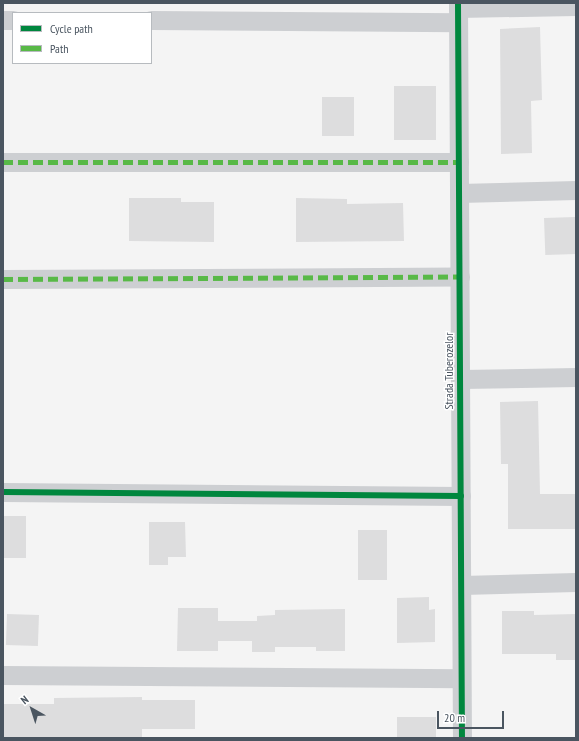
<!DOCTYPE html>
<html>
<head>
<meta charset="utf-8">
<style>
  body { margin:0 }
  #map { position:relative; width:579px; height:741px; overflow:hidden; background:#f4f4f4; font-family:"PT Sans Narrow",sans-serif }
  div>[style] { position:absolute }
  .building>* { inset:0; background:#ddddde; transform-origin:0 0 }
  .street>* { height:19px; margin:-9.5px; padding:0 9.5px; transform-origin:9.5px; border-radius:9.5px; background:#cdcfd2 }
  .quiet>* { height:5px; margin-top:-2.5px; transform-origin:0; background:repeating-linear-gradient(90deg,#58b947 0 10px,transparent 0 15px) }
  .cycleway>* { height:6px; margin:-3px; padding:0 3px; transform-origin:3px; border-radius:3px; background:#00873e }
  span { translate:-50% -50%; white-space:nowrap; text-align:center; line-height:1.15; -webkit-text-stroke:3px #fff; paint-order:stroke }
  .street-label { font-size:12px; color:#4a5560 }
  .frame { position:absolute; inset:0; border:4px solid #4a5560; pointer-events:none }
  .legend { position:absolute; left:12px; top:12px; width:140px; height:52px; box-sizing:border-box; background:#fff; border:1px solid #b7bbbf; margin:0; padding:5px 7px; list-style:none; font-size:12px; color:#4a5560 }
  .legend li { display:flex; align-items:center; gap:8px; height:20px }
  .legend b { width:20px; border:1px solid #b7bbbf }
  .north { position:absolute; left:12px; top:689px; width:40px; height:40px; -webkit-text-stroke:3px #fff; paint-order:stroke; rotate:321deg; font-size:11px; font-weight:700; line-height:16px; text-align:center; color:#4a5560 }
  .north::after { content:''; display:block; margin:auto; width:14px; height:18px; background:#4a5560; clip-path:polygon(50% 0,100% 100%,50% 72%,0 100%) }
  .scale { position:absolute; left:437px; top:711px; width:67px; height:18px; box-sizing:border-box; border:2px solid #4a5560; border-top:0; padding-left:5px; font-size:12px; line-height:14px; white-space:nowrap; color:#4a5560; -webkit-text-stroke:3px #fff; paint-order:stroke }
</style>
</head>
<body>
<div id="map">
  <div class="building">
    <div style="clip-path:polygon(540px 27px,542px 100px,531px 101px,532px 153px,501px 154px,500px 29px)"></div>
    <div style="left:394px;top:86px;width:42px;height:54px"></div>
    <div style="left:322px;top:97px;width:32px;height:39px"></div>
    <div style="clip-path:polygon(129px 198px,181px 198px,181px 202px,214px 202px,214px 242px,129px 241px)"></div>
    <div style="clip-path:polygon(296px 198px,347px 199px,347px 204px,403px 203px,404px 241px,296px 242px)"></div>
    <div style="left:575px;top:217px;width:37px;height:31px;rotate:88deg"></div>
    <div style="clip-path:polygon(538px 401px,540px 494px,576px 494px,576px 529px,508px 529px,508px 464px,501px 464px,500px 402px)"></div>
    <div style="left:3px;top:516px;width:23px;height:42px"></div>
    <div style="clip-path:polygon(149px 522px,185px 522px,186px 557px,168px 557px,168px 565px,149px 565px)"></div>
    <div style="left:358px;top:530px;width:29px;height:50px"></div>
    <div style="clip-path:polygon(429px 597px,429px 610px,435px 609px,435px 642px,397px 643px,397px 598px)"></div>
    <div style="clip-path:polygon(178px 608px,218px 608px,218px 621px,257px 621px,257px 616px,275px 615px,275px 610px,345px 609px,345px 651px,316px 651px,316px 647px,275px 647px,275px 652px,252px 652px,252px 641px,218px 641px,218px 651px,177px 651px)"></div>
    <div style="clip-path:polygon(502px 611px,534px 611px,534px 615px,576px 614px,576px 660px,556px 660px,556px 654px,502px 654px)"></div>
    <div style="left:7px;top:614px;width:32px;height:31px;rotate:2deg"></div>
    <div style="clip-path:polygon(142px 697px,142px 700px,195px 700px,195px 729px,142px 729px,142px 737px,3px 738px,3px 704px,54px 704px,54px 698px)"></div>
    <div style="left:436px;top:717px;width:21px;height:39px;rotate:90deg"></div>
  </div>
  <div class="street">
    <div style="left:458px;top:3px;width:735px;rotate:89.69deg"></div>
    <div style="left:458px;top:8px;width:118px;rotate:-1deg"></div>
    <div style="left:3px;top:20px;width:10px"></div>
    <div style="left:151px;top:20px;width:307px;rotate:0.4deg"></div>
    <div style="left:3px;top:162px;width:456px"></div>
    <div style="left:459px;top:193px;width:117px;rotate:-1.5deg"></div>
    <div style="left:3px;top:279px;width:457px;rotate:-0.3deg"></div>
    <div style="left:461px;top:379px;width:115px;rotate:-1deg"></div>
    <div style="left:3px;top:492px;width:458px;rotate:0.5deg"></div>
    <div style="left:462px;top:585px;width:114px;rotate:-1.5deg"></div>
    <div style="left:3px;top:675px;width:458px;rotate:0.4deg"></div>
  </div>
  <div class="quiet">
    <div style="left:3px;top:162px;width:456px"></div>
    <div style="left:3px;top:279px;width:457px;rotate:-0.3deg"></div>
  </div>
  <div class="cycleway">
    <div style="left:458px;top:3px;width:735px;rotate:89.69deg"></div>
    <div style="left:3px;top:492px;width:458px;rotate:0.5deg"></div>
  </div>
  <div class="street-label">
    <span style="left:449px;top:371px;rotate:-90deg">Strada Tuberozelor</span>
  </div>
  <div class="frame"></div>
  <ul class="legend">
  <li><b style="height:5px;background:#00873e"></b>Cycle path</li>
  <li><b style="height:5px;background:#58b947"></b>Path</li>
  </ul>
  <div class="north">N</div>
  <div class="scale">20 m</div>
</div>
</body>
</html>
